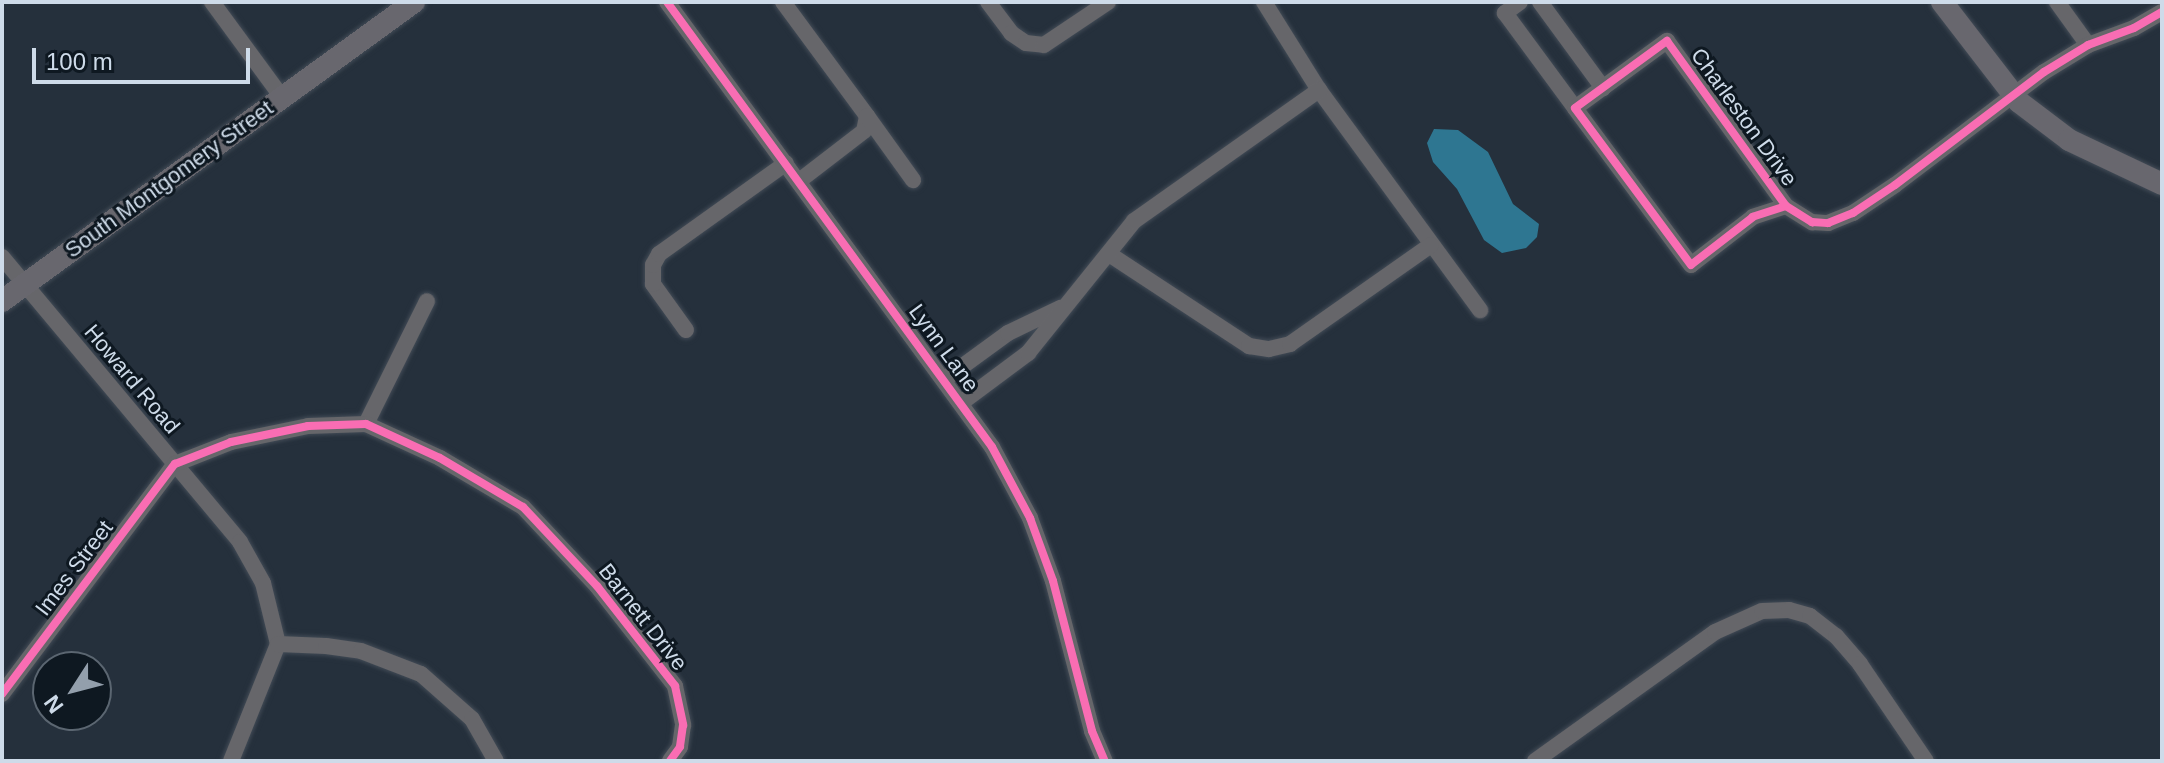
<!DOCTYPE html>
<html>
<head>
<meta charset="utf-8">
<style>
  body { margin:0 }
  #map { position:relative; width:2164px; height:763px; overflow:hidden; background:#25303c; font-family:Helvetica,sans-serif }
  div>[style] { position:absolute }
  .water>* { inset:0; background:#2e7691 }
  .roads { filter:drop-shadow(0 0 2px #424b56) drop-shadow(0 0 2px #424b56) }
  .street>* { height:16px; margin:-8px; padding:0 8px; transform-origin:8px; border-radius:8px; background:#66666a }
  .secondary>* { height:22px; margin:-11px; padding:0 11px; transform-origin:11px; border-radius:11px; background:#68676e }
  .cycleway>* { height:8px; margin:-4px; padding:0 4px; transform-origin:4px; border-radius:4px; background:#f96db3 }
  span { translate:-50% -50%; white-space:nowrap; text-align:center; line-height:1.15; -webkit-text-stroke:6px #0e1821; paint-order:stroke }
  .street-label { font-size:22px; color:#cedbe9 }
  .frame { position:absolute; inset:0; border:4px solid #cedbe9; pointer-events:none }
  .north { position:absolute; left:32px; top:651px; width:80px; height:80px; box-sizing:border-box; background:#0e1821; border:2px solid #5b6671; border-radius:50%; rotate:234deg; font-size:22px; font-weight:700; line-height:32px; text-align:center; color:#cedbe9 }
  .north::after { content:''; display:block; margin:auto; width:28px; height:36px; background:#939fac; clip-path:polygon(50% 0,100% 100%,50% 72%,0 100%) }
  .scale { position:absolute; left:32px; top:48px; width:218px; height:36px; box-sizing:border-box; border:4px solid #cedbe9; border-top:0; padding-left:10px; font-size:24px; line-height:28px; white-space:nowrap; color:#cedbe9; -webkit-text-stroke:6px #0e1821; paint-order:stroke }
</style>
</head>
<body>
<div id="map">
  <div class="water">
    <div style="clip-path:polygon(1434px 129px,1458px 130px,1488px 152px,1513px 204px,1539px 224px,1537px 237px,1526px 248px,1502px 253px,1484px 240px,1457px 189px,1433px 162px,1427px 143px)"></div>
  </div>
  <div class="roads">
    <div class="street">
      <div style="left:212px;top:2px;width:117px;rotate:53.7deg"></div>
      <div style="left:667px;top:2px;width:551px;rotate:53.86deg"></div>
      <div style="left:992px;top:447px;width:81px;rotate:61.8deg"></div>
      <div style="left:1030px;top:518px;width:67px;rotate:69.9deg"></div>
      <div style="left:1053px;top:581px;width:155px;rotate:75.4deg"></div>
      <div style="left:1092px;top:731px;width:33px;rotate:67deg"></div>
      <div style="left:783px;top:2px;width:142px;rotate:53.6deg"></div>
      <div style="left:867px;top:116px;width:15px;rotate:101deg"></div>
      <div style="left:864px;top:131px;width:82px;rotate:142.4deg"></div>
      <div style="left:988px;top:2px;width:39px;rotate:53deg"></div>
      <div style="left:1011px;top:33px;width:18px;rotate:34deg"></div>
      <div style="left:1026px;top:43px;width:18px;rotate:6deg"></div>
      <div style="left:1044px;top:45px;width:77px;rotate:-33.9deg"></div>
      <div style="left:1264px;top:2px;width:104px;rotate:58deg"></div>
      <div style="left:1319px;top:90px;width:273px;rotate:53.8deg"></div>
      <div style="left:1520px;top:2px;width:19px;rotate:144deg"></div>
      <div style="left:1505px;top:13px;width:118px;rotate:53.6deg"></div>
      <div style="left:1540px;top:2px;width:107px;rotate:53.8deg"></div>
      <div style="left:2057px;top:2px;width:53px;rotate:54.2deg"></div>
      <div style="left:867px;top:116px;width:79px;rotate:54.3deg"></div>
      <div style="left:1786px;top:206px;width:35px;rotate:162deg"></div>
      <div style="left:1753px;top:217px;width:78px;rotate:142.3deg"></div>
      <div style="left:1691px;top:265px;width:195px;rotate:-126.5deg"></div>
      <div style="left:1575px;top:108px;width:114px;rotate:-36.1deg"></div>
      <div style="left:1667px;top:41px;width:203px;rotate:54.2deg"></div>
      <div style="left:1786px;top:206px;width:31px;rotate:32deg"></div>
      <div style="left:1812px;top:222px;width:16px;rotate:4deg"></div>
      <div style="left:1828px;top:223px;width:27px;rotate:-22deg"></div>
      <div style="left:1853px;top:213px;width:50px;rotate:-33.7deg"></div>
      <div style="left:1895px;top:185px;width:187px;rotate:-37.2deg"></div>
      <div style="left:2044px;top:72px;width:52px;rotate:-31.5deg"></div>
      <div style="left:2088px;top:45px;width:49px;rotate:-20.3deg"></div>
      <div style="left:2134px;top:28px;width:32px;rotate:-30deg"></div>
      <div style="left:1109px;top:254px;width:168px;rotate:33.3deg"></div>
      <div style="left:1249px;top:346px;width:20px;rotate:9deg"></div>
      <div style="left:1269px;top:349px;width:22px;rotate:-13deg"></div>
      <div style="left:1290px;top:344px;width:172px;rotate:-35.1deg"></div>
      <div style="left:2px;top:257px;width:371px;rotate:50.1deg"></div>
      <div style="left:240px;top:542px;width:47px;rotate:60.7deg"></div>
      <div style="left:263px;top:583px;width:63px;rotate:76.2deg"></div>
      <div style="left:278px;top:644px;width:126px;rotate:111.9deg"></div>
      <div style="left:686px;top:330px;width:57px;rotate:-125.7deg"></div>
      <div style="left:653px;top:284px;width:19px;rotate:-90deg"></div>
      <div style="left:653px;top:265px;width:13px;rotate:-61deg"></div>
      <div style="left:659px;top:254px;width:156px;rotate:-35.6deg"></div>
      <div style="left:945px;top:379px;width:78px;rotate:-36.1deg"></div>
      <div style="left:1008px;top:333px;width:58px;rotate:-25.7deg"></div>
      <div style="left:961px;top:403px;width:84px;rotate:-36.7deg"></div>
      <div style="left:1028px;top:353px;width:169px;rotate:-51.2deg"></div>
      <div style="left:1134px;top:221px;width:227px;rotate:-35.3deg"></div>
      <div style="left:366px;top:424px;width:137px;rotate:-63.6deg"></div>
      <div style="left:278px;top:644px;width:48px;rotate:2.4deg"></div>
      <div style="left:326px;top:646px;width:35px;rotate:8deg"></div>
      <div style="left:361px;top:651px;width:64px;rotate:21deg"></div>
      <div style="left:421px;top:674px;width:68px;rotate:41.4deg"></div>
      <div style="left:472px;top:719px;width:48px;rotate:60.3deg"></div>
      <div style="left:2px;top:694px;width:288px;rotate:-53.1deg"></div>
      <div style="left:175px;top:464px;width:60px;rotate:-21.4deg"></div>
      <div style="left:231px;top:442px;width:79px;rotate:-11.7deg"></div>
      <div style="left:308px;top:426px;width:58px;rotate:-2deg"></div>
      <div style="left:366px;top:424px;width:81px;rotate:24.7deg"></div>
      <div style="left:440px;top:458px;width:96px;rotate:30.6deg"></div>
      <div style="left:523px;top:507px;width:108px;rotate:46.9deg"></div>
      <div style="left:597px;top:586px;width:127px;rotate:52deg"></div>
      <div style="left:675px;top:686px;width:40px;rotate:78deg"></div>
      <div style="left:683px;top:725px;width:22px;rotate:98deg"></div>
      <div style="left:680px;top:747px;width:17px;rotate:126deg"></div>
      <div style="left:1535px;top:761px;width:221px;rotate:-35.6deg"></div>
      <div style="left:1715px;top:632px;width:51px;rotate:-24.1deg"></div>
      <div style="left:1762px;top:611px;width:27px;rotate:-2deg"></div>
      <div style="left:1789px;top:610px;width:22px;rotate:16deg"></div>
      <div style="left:1810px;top:616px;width:33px;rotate:38deg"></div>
      <div style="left:1836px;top:636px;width:37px;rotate:49deg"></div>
      <div style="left:1860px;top:664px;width:117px;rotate:55.8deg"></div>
    </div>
    <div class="secondary">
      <div style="left:1942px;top:2px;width:126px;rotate:52.4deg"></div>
      <div style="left:2019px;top:102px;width:63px;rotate:37.2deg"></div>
      <div style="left:2069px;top:140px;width:103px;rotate:25.3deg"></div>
      <div style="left:2px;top:301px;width:509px;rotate:-35.97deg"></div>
    </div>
  </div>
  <div class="cycleway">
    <div style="left:667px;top:2px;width:551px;rotate:53.86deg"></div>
    <div style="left:992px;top:447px;width:81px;rotate:61.8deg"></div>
    <div style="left:1030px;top:518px;width:67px;rotate:69.9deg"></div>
    <div style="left:1053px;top:581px;width:155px;rotate:75.4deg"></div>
    <div style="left:1092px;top:731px;width:33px;rotate:67deg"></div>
    <div style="left:1786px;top:206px;width:35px;rotate:162deg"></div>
    <div style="left:1753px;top:217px;width:78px;rotate:142.3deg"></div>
    <div style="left:1691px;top:265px;width:195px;rotate:-126.5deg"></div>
    <div style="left:1575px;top:108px;width:114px;rotate:-36.1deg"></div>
    <div style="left:1667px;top:41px;width:203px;rotate:54.2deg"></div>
    <div style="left:1786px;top:206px;width:31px;rotate:32deg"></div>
    <div style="left:1812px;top:222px;width:16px;rotate:4deg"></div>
    <div style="left:1828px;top:223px;width:27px;rotate:-22deg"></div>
    <div style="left:1853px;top:213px;width:50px;rotate:-33.7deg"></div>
    <div style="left:1895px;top:185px;width:187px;rotate:-37.2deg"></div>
    <div style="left:2044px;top:72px;width:52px;rotate:-31.5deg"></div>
    <div style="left:2088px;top:45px;width:49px;rotate:-20.3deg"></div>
    <div style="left:2134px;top:28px;width:32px;rotate:-30deg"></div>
    <div style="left:2px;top:694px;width:288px;rotate:-53.1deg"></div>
    <div style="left:175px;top:464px;width:60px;rotate:-21.4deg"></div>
    <div style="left:231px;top:442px;width:79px;rotate:-11.7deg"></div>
    <div style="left:308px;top:426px;width:58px;rotate:-2deg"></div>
    <div style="left:366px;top:424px;width:81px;rotate:24.7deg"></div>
    <div style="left:440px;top:458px;width:96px;rotate:30.6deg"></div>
    <div style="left:523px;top:507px;width:108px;rotate:46.9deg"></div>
    <div style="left:597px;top:586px;width:127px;rotate:52deg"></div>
    <div style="left:675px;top:686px;width:40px;rotate:78deg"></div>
    <div style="left:683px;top:725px;width:22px;rotate:98deg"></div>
    <div style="left:680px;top:747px;width:17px;rotate:126deg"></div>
  </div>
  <div class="street-label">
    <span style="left:1744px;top:117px;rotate:54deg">Charleston Drive</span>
    <span style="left:169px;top:179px;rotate:-36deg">South Montgomery Street</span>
    <span style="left:944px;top:348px;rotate:54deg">Lynn Lane</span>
    <span style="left:132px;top:379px;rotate:50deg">Howard Road</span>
    <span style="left:74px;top:568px;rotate:-53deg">Imes Street</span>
    <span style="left:643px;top:617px;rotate:52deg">Barnett Drive</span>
  </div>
  <div class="frame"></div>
  <div class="north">N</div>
  <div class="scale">100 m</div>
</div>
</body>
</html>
